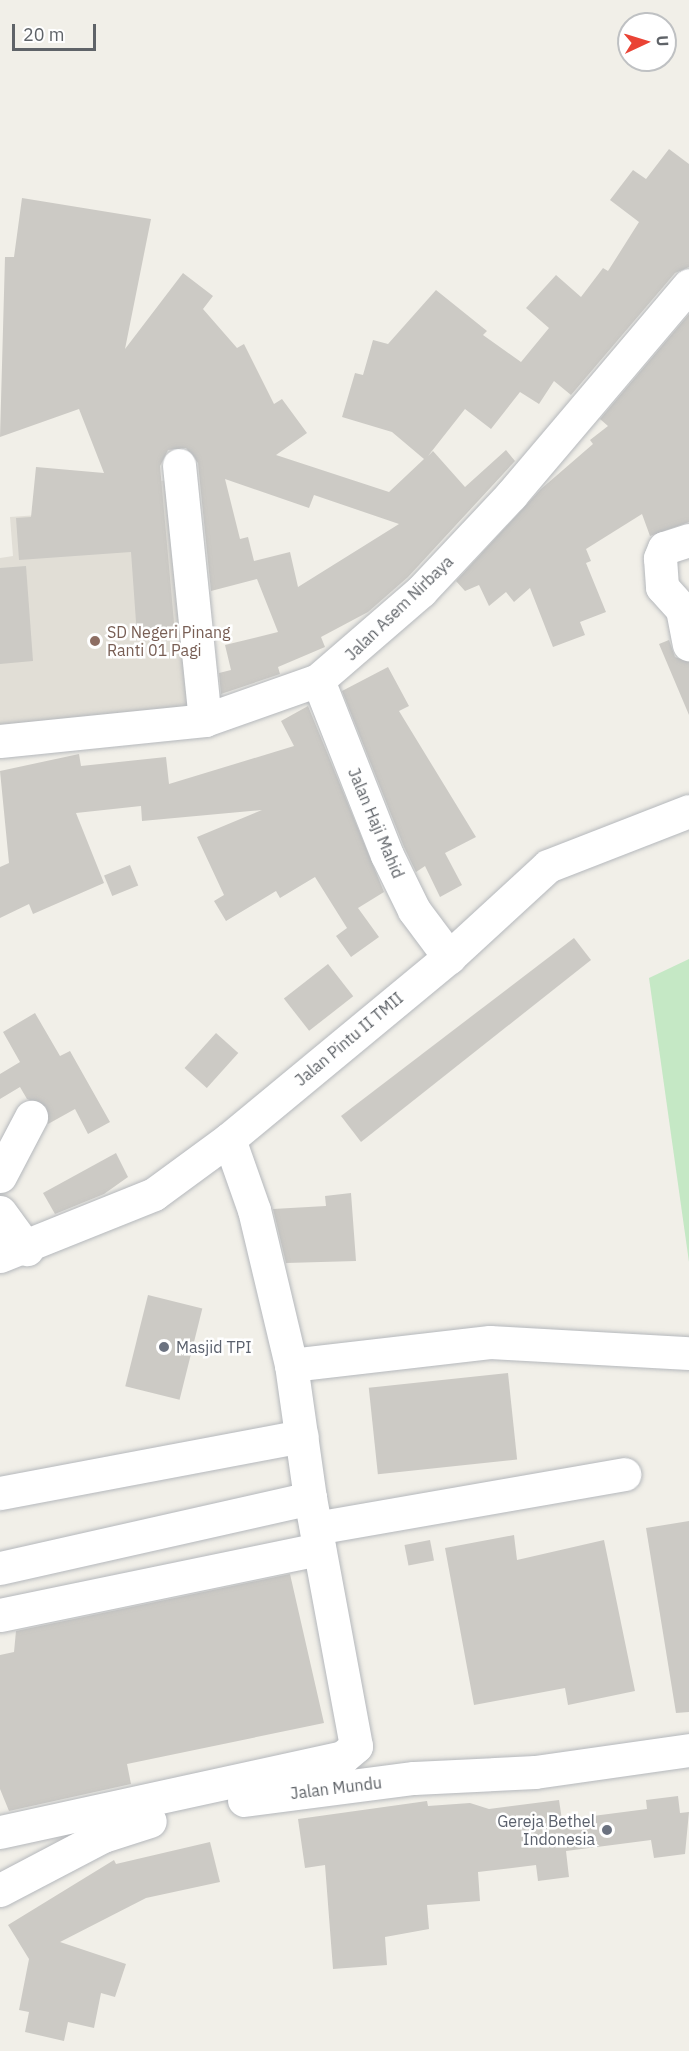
<!DOCTYPE html>
<html>
<head>
<meta charset="utf-8">
<style>
  body { margin:0 }
  #map { position:relative; width:689px; height:2051px; overflow:hidden; background:#f1efe8; font-family:"IBM Plex Sans",sans-serif }
  div>[style] { position:absolute }
  .education>* { inset:0; background:#e1ded6 }
  .green>* { inset:0; background:#c5e8c5 }
  .building>* { inset:0; background:#cccac5; transform-origin:0 0 }
  .roads { filter:drop-shadow(0 0 2px #b5b8bc) drop-shadow(0 0 2px #b5b8bc) }
  .minor>* { height:33px; margin:-16.5px; padding:0 16.5px; transform-origin:16.5px; border-radius:16.5px; background:#fff }
  .dots>* { width:16px; height:16px; translate:-50% -50%; box-sizing:border-box; border:3px solid #fff; border-radius:50% }
  span { translate:-50% -50%; white-space:nowrap; text-align:center; line-height:1.15; -webkit-text-stroke:5px #fff; paint-order:stroke }
  .street-label { font-size:16px; color:#5f6368 }
  .education-label { font-size:16px; color:#785e54 }
  .left { translate:0 -50%; text-align:left }
  .worship-label { font-size:16px; color:#5b616d }
  .right { translate:-100% -50%; text-align:right }
  .north { position:absolute; left:617px; top:12px; width:60px; height:60px; box-sizing:border-box; background:#fff; border:2px solid #bfc1c3; border-radius:50%; rotate:86deg; font-size:16px; font-weight:700; line-height:24px; text-align:center; color:#5f6368 }
  .north::after { content:''; display:block; margin:auto; width:21px; height:27px; background:#ea4335; clip-path:polygon(50% 0,100% 100%,50% 72%,0 100%) }
  .scale { position:absolute; left:12px; top:24px; width:84px; height:27px; box-sizing:border-box; border:3px solid #5f6368; border-top:0; padding-left:8px; font-size:18px; line-height:21px; white-space:nowrap; color:#5f6368; -webkit-text-stroke:4px #fff; paint-order:stroke }
</style>
</head>
<body>
<div id="map">
  <div class="education">
    <div style="clip-path:polygon(178px 480px,196px 725px,0 740px,0 558px,13px 556px,10px 517px,123px 509px,122px 483px)"></div>
  </div>
  <div class="green">
    <div style="clip-path:polygon(689px 959px,689px 1262px,649px 978px)"></div>
  </div>
  <div class="building">
    <div style="clip-path:polygon(evenodd,669px 149px,689px 164px,689px 267px,675px 273px,571px 395px,554px 381px,539px 404px,520px 392px,491px 429px,465px 409px,428px 456px,433px 451px,465px 487px,506px 450px,515px 461px,408px 577px,368px 612px,321px 637px,325px 647px,278px 667px,280px 674px,221px 694px,219px 673px,231px 670px,225px 645px,278px 632px,257px 579px,211px 591px,198px 463px,186px 448px,168px 450px,160px 466px,175px 634px,137px 636px,131px 552px,19px 560px,16px 518px,31px 517px,36px 467px,104px 473px,79px 409px,0 437px,5px 257px,14px 257px,22px 198px,151px 219px,125px 349px,183px 273px,213px 296px,203px 309px,237px 348px,244px 344px,274px 404px,282px 399px,307px 433px,276px 455px,389px 492px,424px 459px,392px 432px,342px 417px,355px 373px,363px 375px,373px 340px,388px 344px,436px 290px,487px 331px,483px 335px,521px 362px,549px 328px,526px 308px,556px 275px,581px 297px,603px 268px,608px 271px,639px 222px,610px 200px,633px 170px,646px 179px,669px 149px,225px 479px,309px 508px,314px 495px,399px 524px,298px 587px,290px 552px,254px 561px,248px 537px,240px 539px,225px 479px)"></div>
    <div style="clip-path:polygon(689px 314px,689px 522px,650px 536px,642px 514px,586px 549px,591px 561px,586px 563px,606px 612px,580px 622px,585px 635px,553px 647px,530px 588px,514px 602px,506px 592px,489px 606px,479px 585px,465px 591px,456px 581px,541px 489px,593px 444px,590px 440px,608px 426px,600px 419px)"></div>
    <div style="clip-path:polygon(26px 566px,33px 661px,0 664px,0 568px)"></div>
    <div style="clip-path:polygon(669px 640px,675px 657px,689px 662px,689px 715px,659px 644px)"></div>
    <div style="clip-path:polygon(388px 667px,409px 706px,399px 711px,476px 837px,445px 853px,462px 885px,440px 897px,425px 866px,416px 872px,404px 847px,342px 691px)"></div>
    <div style="clip-path:polygon(308px 706px,384px 892px,358px 908px,379px 937px,351px 957px,336px 936px,347px 928px,315px 877px,280px 898px,276px 891px,226px 921px,214px 901px,224px 895px,197px 837px,262px 810px,142px 821px,141px 806px,76px 813px,104px 883px,33px 914px,29px 904px,0 918px,0 867px,9px 863px,0 771px,79px 754px,81px 766px,166px 757px,169px 784px,294px 746px,281px 721px)"></div>
    <div style="left:130px;top:865px;width:22px;height:28px;rotate:68deg"></div>
    <div style="clip-path:polygon(574px 938px,591px 960px,361px 1142px,341px 1116px)"></div>
    <div style="left:328px;top:964px;width:41px;height:56px;rotate:52deg"></div>
    <div style="clip-path:polygon(35px 1013px,60px 1056px,70px 1051px,110px 1122px,88px 1134px,75px 1109px,48px 1124px,46px 1107px,27px 1099px,20px 1087px,0 1099px,0 1074px,20px 1062px,3px 1032px)"></div>
    <div style="left:216px;top:1033px;width:30px;height:47px;rotate:42deg"></div>
    <div style="clip-path:polygon(116px 1153px,128px 1177px,104px 1194px,55px 1214px,43px 1193px)"></div>
    <div style="clip-path:polygon(351px 1193px,356px 1261px,286px 1263px,273px 1209px,326px 1206px,325px 1196px)"></div>
    <div style="left:148px;top:1295px;width:56px;height:94px;rotate:14deg"></div>
    <div style="left:508px;top:1373px;width:87px;height:140px;rotate:84deg"></div>
    <div style="clip-path:polygon(689px 1521px,689px 1712px,676px 1713px,646px 1528px)"></div>
    <div style="clip-path:polygon(514px 1535px,517px 1560px,604px 1540px,635px 1691px,568px 1705px,565px 1688px,474px 1705px,445px 1548px)"></div>
    <div style="left:430px;top:1540px;width:21px;height:26px;rotate:79deg"></div>
    <div style="clip-path:polygon(290px 1574px,324px 1723px,127px 1764px,131px 1784px,9px 1811px,0 1789px,0 1655px,14px 1652px,16px 1631px)"></div>
    <div style="clip-path:polygon(678px 1796px,680px 1813px,689px 1812px,685px 1854px,654px 1858px,651px 1840px,566px 1851px,569px 1877px,538px 1881px,536px 1865px,478px 1872px,480px 1901px,427px 1905px,429px 1929px,385px 1937px,387px 1965px,333px 1969px,325px 1865px,305px 1868px,298px 1819px,427px 1801px,428px 1806px,470px 1803px,489px 1809px,559px 1800px,562px 1820px,647px 1809px,646px 1800px)"></div>
    <div style="clip-path:polygon(210px 1842px,220px 1882px,146px 1898px,60px 1942px,126px 1964px,115px 1997px,101px 1993px,94px 2028px,68px 2022px,64px 2041px,25px 2032px,29px 2012px,19px 2010px,29px 1959px,8px 1925px,114px 1860px,116px 1864px)"></div>
  </div>
  <div class="roads">
    <div class="minor">
      <div style="left:179px;top:465px;width:256px;rotate:84.2deg"></div>
      <div style="left:689px;top:540px;width:26px;rotate:162deg"></div>
      <div style="left:664px;top:548px;width:11px;rotate:112deg"></div>
      <div style="left:660px;top:558px;width:29px;rotate:86deg"></div>
      <div style="left:662px;top:587px;width:30px;rotate:48deg"></div>
      <div style="left:682px;top:609px;width:36px;rotate:79deg"></div>
      <div style="left:318px;top:680px;width:188px;rotate:68.5deg"></div>
      <div style="left:387px;top:855px;width:61px;rotate:63.9deg"></div>
      <div style="left:414px;top:910px;width:59px;rotate:53.3deg"></div>
      <div style="left:0;top:741px;width:206px;rotate:-5.8deg"></div>
      <div style="left:205px;top:720px;width:120px;rotate:-19.5deg"></div>
      <div style="left:318px;top:680px;width:136px;rotate:-40.8deg"></div>
      <div style="left:421px;top:591px;width:132px;rotate:-46.8deg"></div>
      <div style="left:511px;top:495px;width:275px;rotate:-49.7deg"></div>
      <div style="left:0;top:1176px;width:67px;rotate:-62.3deg"></div>
      <div style="left:0;top:1212px;width:46px;rotate:53.9deg"></div>
      <div style="left:0;top:1256px;width:166px;rotate:-21.9deg"></div>
      <div style="left:154px;top:1194px;width:93px;rotate:-36.3deg"></div>
      <div style="left:229px;top:1139px;width:286px;rotate:-39.6deg"></div>
      <div style="left:449px;top:957px;width:134px;rotate:-42.6deg"></div>
      <div style="left:548px;top:866px;width:151px;rotate:-21.3deg"></div>
      <div style="left:291px;top:1365px;width:200px;rotate:-6.6deg"></div>
      <div style="left:490px;top:1342px;width:199px;rotate:3.2deg"></div>
      <div style="left:0;top:1493px;width:307px;rotate:-10.7deg"></div>
      <div style="left:316px;top:1528px;width:313px;rotate:-9.9deg"></div>
      <div style="left:0;top:1568px;width:318px;rotate:-12.7deg"></div>
      <div style="left:0;top:1615px;width:326px;rotate:-11.7deg"></div>
      <div style="left:244px;top:1800px;width:171px;rotate:-7.4deg"></div>
      <div style="left:414px;top:1778px;width:121px;rotate:-2.8deg"></div>
      <div style="left:535px;top:1772px;width:156px;rotate:-8.1deg"></div>
      <div style="left:0;top:1832px;width:351px;rotate:-12.3deg"></div>
      <div style="left:343px;top:1757px;width:17px;rotate:-40deg"></div>
      <div style="left:356px;top:1746px;width:252px;rotate:-100.5deg"></div>
      <div style="left:310px;top:1498px;width:134px;rotate:-98.1deg"></div>
      <div style="left:291px;top:1365px;width:159px;rotate:-103.4deg"></div>
      <div style="left:254px;top:1210px;width:75px;rotate:-109.4deg"></div>
      <div style="left:0;top:1890px;width:116px;rotate:-27.7deg"></div>
      <div style="left:103px;top:1836px;width:49px;rotate:-17.7deg"></div>
    </div>
  </div>
  <div class="dots">
    <div style="left:95px;top:641px;background:#8d6e63"></div>
    <div style="left:164px;top:1347px;background:#6b7280"></div>
    <div style="left:607px;top:1830px;background:#6b7280"></div>
  </div>
  <div class="street-label">
    <span style="left:399px;top:608px;rotate:-44deg">Jalan Asem Nirbaya</span>
    <span style="left:376px;top:823px;rotate:67deg">Jalan Haji Mahid</span>
    <span style="left:349px;top:1039px;rotate:-40deg">Jalan Pintu II TMII</span>
    <span style="left:336px;top:1788px;rotate:-7deg">Jalan Mundu</span>
  </div>
  <div class="education-label">
    <span class="left" style="left:107px;top:641px">SD Negeri Pinang<br>Ranti 01 Pagi</span>
  </div>
  <div class="worship-label">
    <span class="left" style="left:176px;top:1347px">Masjid TPI</span>
    <span class="right" style="left:595px;top:1830px">Gereja Bethel<br>Indonesia</span>
  </div>
  <div class="north">U</div>
  <div class="scale">20 m</div>
</div>
</body>
</html>
